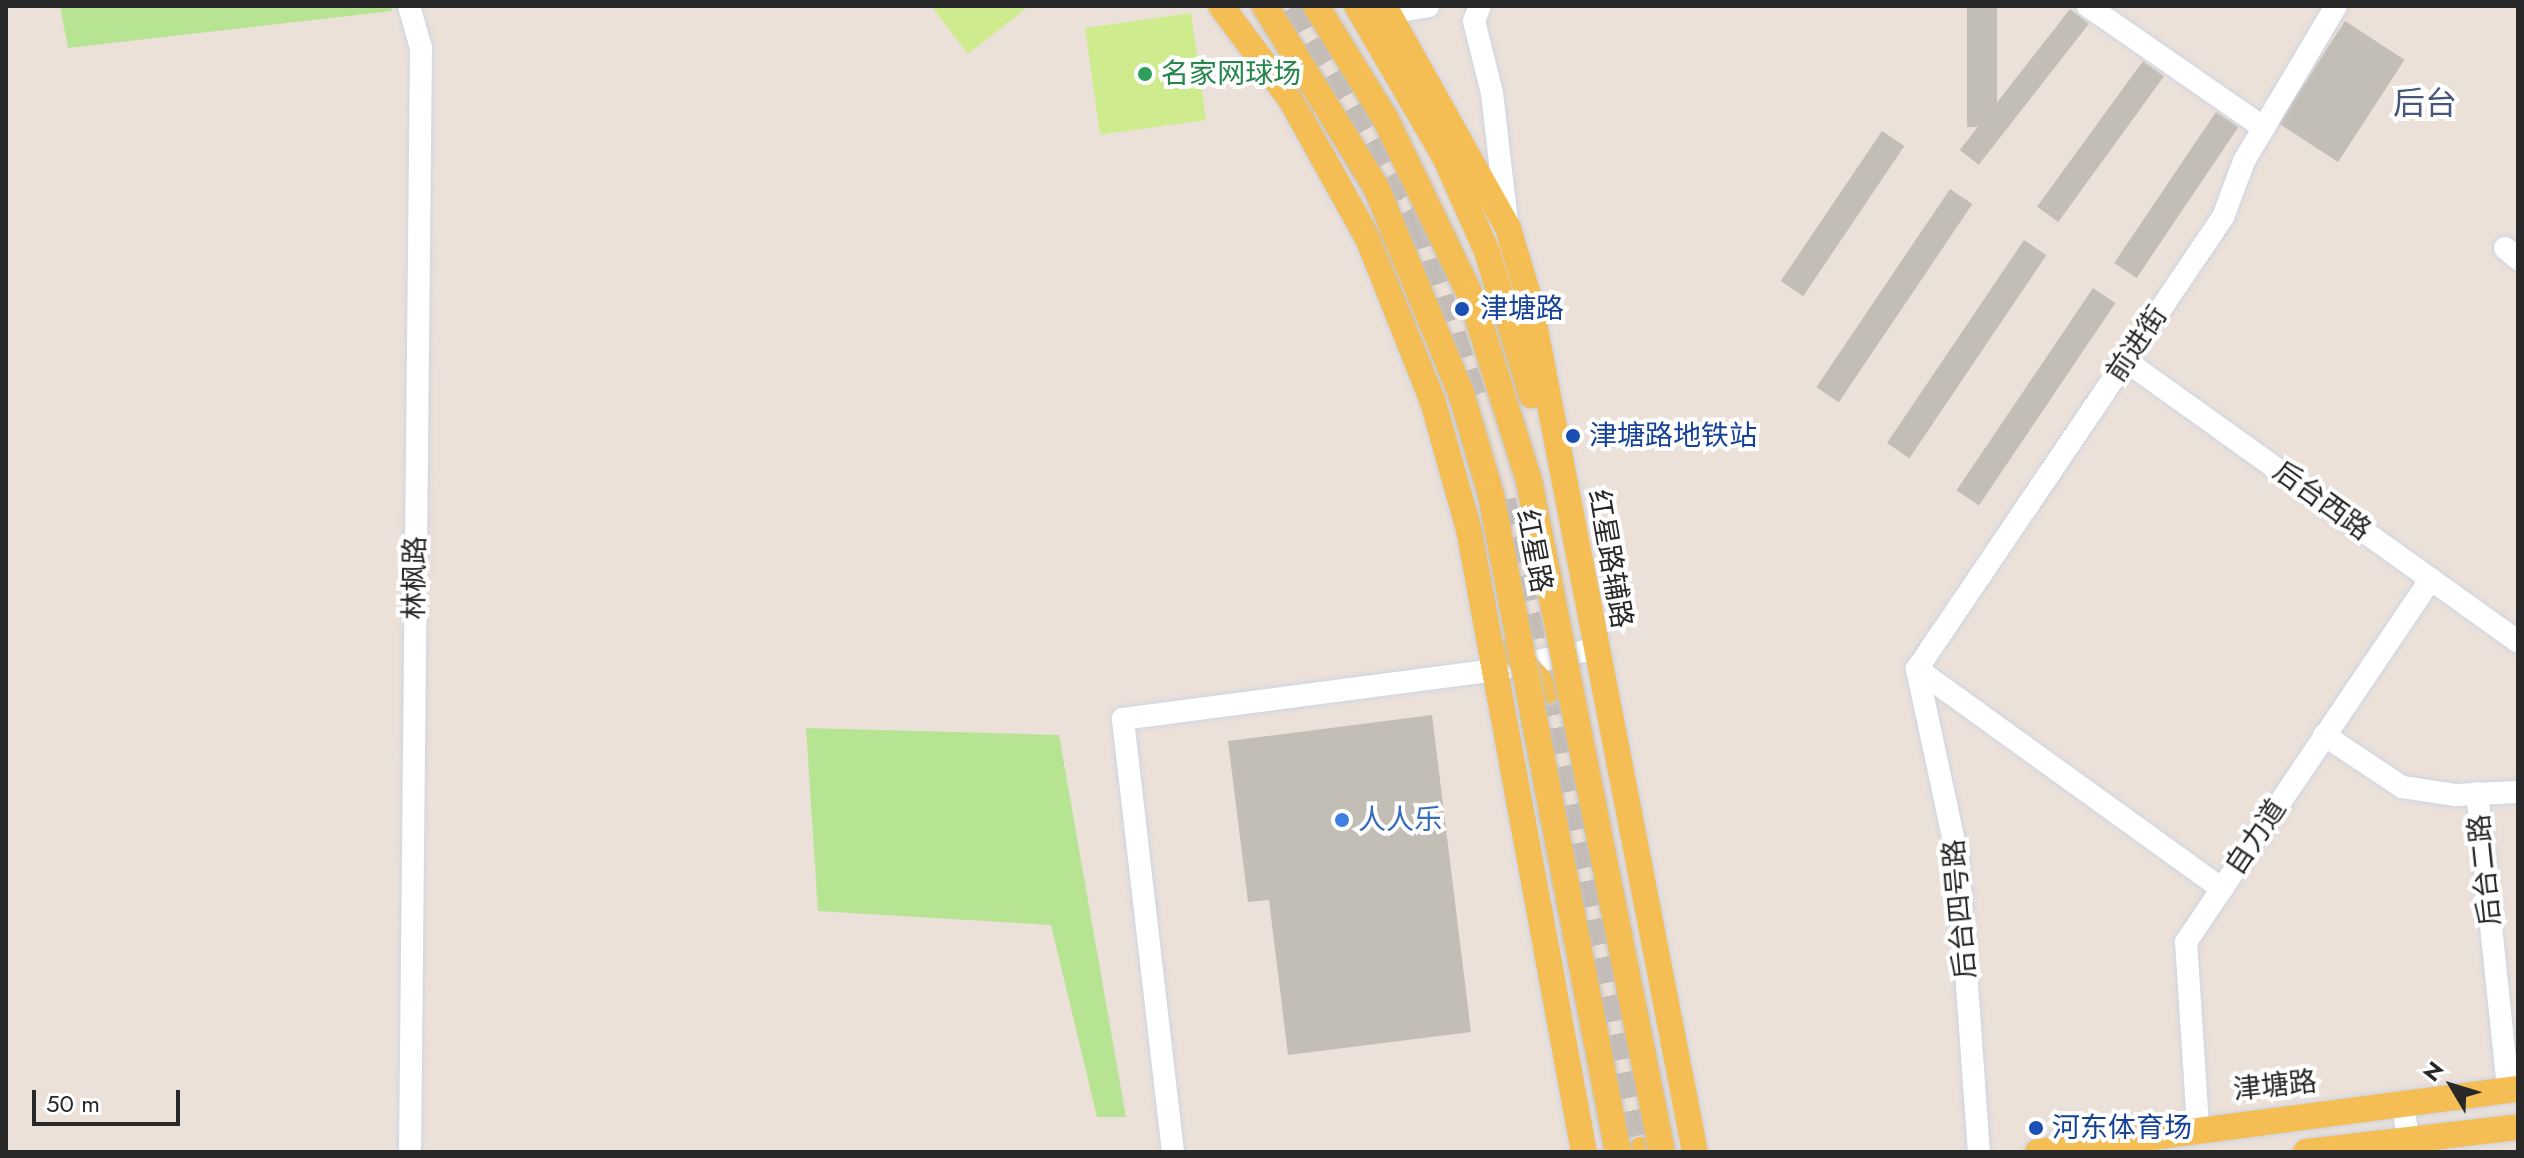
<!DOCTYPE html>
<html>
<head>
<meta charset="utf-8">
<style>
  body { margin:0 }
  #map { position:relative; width:2524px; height:1158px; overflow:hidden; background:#ebe1d9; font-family:Jost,"Noto Sans SC",sans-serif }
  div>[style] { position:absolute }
  .green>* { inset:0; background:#b7e493 }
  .pitch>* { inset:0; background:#ceec8e; transform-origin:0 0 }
  .building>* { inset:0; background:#c2bdb5; transform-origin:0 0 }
  .major-tunnel>* { height:26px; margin-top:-13px; transform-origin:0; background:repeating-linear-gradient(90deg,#c4bcb6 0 26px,transparent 0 39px) }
  .roads { filter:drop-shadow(0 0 2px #ced4e2) drop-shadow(0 0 2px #ced4e2) }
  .minor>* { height:22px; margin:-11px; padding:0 11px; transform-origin:11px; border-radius:11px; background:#fff }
  .major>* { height:26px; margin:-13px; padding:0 13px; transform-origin:13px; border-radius:13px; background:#f5be54 }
  .bridges { filter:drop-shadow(0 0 2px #c3c3c3) drop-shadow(0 0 2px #c3c3c3) }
  .major-bridge>* { height:26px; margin:-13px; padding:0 13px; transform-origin:13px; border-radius:13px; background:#f5be54 }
  .dots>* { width:22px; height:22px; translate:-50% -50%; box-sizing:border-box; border:4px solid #fff; border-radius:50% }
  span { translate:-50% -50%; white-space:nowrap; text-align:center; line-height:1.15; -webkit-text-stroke:8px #fff; paint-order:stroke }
  .leisure-label { font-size:28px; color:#27864d }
  .left { translate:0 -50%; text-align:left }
  .transit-label { font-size:28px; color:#164399 }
  .street-label { font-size:28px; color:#282828 }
  .shop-label { font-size:28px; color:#366cbe }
  .quarter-label { font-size:32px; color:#47567a }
  .frame { position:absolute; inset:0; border:8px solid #282828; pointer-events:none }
  .north { position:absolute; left:2412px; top:1046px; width:80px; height:80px; -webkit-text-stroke:6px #fff; paint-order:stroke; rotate:308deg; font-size:22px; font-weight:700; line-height:32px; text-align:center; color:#282828 }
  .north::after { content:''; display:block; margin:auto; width:28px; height:36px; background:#282828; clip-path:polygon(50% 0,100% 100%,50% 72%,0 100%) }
  .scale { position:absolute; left:32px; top:1090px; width:148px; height:36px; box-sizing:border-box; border:4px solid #282828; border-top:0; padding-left:10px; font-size:24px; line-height:28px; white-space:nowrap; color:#282828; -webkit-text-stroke:6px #fff; paint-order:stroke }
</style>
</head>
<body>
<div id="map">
  <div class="green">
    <div style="clip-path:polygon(60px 6px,391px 6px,392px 11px,68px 48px)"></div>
    <div style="clip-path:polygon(806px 728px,1059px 735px,1126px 1117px,1097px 1117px,1051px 925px,818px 911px)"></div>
  </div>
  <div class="pitch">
    <div style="clip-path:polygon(931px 6px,1029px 6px,968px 54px)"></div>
    <div style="left:1191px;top:13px;width:108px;height:107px;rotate:82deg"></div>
  </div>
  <div class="building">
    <div style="left:1967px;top:6px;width:30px;height:121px"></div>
    <div style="left:2070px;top:9px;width:24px;height:179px;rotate:38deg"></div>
    <div style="left:2345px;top:21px;width:71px;height:122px;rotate:33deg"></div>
    <div style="left:2143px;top:61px;width:26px;height:180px;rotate:36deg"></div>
    <div style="left:2216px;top:112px;width:27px;height:182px;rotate:34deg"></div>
    <div style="left:1882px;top:131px;width:27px;height:181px;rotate:34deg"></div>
    <div style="left:1950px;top:189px;width:27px;height:239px;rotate:34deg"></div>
    <div style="left:2024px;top:240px;width:27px;height:245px;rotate:34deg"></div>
    <div style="left:2093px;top:288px;width:27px;height:244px;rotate:34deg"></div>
    <div style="clip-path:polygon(1432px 715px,1471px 1032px,1288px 1055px,1269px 900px,1248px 902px,1228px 741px)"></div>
  </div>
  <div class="major-tunnel">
    <div style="left:1294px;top:6px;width:249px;rotate:60.7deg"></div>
    <div style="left:1416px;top:223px;width:187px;rotate:71.6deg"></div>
    <div style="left:1503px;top:500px;width:664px;rotate:78.01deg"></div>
  </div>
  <div class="roads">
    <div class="minor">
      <div style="left:409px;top:6px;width:44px;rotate:74.1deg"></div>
      <div style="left:421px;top:48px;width:1104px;rotate:90.57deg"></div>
      <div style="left:1480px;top:6px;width:16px;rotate:112deg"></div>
      <div style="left:1474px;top:21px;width:74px;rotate:76deg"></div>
      <div style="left:1492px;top:93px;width:130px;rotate:83.4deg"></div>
      <div style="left:2088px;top:6px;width:214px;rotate:34.7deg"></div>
      <div style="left:1389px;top:13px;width:40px;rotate:-10deg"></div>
      <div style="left:2505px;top:248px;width:17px;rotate:40deg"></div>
      <div style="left:2126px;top:361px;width:482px;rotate:35.6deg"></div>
      <div style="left:1917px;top:669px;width:546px;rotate:-55.9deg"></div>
      <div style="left:2223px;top:217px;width:60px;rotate:-69.4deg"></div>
      <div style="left:2244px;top:161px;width:180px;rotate:-59.3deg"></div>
      <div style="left:1917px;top:669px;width:195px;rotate:77.9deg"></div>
      <div style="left:1958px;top:860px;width:293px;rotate:85.9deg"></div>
      <div style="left:1917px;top:669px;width:376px;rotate:35.8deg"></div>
      <div style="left:2324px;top:735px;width:94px;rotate:33.7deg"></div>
      <div style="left:2402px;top:787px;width:55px;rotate:8.4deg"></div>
      <div style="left:2456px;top:795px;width:62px;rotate:-2.8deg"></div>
      <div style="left:2477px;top:793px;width:299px;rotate:84deg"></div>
      <div style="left:2403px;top:1105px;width:48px;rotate:81.5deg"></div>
      <div style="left:2198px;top:1126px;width:184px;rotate:-93.7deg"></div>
      <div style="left:2186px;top:942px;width:438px;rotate:-56deg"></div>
      <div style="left:1173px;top:1152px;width:436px;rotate:-96.6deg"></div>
      <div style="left:1123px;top:719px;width:376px;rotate:-7.5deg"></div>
      <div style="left:1496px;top:670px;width:100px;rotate:-12.1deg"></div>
    </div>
    <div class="major">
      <div style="left:1221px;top:6px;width:117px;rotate:53.3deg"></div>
      <div style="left:1291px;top:100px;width:161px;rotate:61deg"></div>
      <div style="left:1369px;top:241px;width:173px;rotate:68.3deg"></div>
      <div style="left:1433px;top:402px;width:133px;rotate:74.3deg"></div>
      <div style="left:1469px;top:530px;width:633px;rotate:79.53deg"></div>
      <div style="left:1357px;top:6px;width:175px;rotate:59.8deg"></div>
      <div style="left:1445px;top:157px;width:104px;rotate:66.1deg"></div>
      <div style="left:1487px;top:252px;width:150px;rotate:72.9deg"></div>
      <div style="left:1384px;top:6px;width:254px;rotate:60.8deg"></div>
      <div style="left:1508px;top:228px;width:73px;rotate:73.3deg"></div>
      <div style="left:1529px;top:298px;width:870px;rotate:79deg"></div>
      <div style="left:1513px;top:652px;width:52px;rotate:47.4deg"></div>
      <div style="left:1641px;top:1150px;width:2px;rotate:63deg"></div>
      <div style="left:2038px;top:1152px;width:484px;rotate:-7.5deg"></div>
      <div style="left:2306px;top:1152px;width:213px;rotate:-6.7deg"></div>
    </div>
  </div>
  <div class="bridges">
    <div class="major-bridge">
      <div style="left:1265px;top:6px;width:212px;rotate:58.5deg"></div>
      <div style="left:1376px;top:187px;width:223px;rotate:67.6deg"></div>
      <div style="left:1461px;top:393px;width:106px;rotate:73.6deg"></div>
      <div style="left:1491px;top:495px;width:669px;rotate:79.06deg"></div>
      <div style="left:1316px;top:6px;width:134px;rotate:58.4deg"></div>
      <div style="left:1386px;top:120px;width:199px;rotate:64.3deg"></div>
      <div style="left:1472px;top:299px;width:191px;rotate:72.6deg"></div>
      <div style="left:1529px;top:481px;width:684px;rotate:78.79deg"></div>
    </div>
  </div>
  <div class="dots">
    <div style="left:1145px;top:74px;background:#2e9e5b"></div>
    <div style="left:1462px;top:309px;background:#1a4fb4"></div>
    <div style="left:1573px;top:436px;background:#1a4fb4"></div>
    <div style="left:1342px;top:820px;background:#3f7fe0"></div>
    <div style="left:2036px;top:1128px;background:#1a4fb4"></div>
  </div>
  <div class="leisure-label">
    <span class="left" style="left:1161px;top:74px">名家网球场</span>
  </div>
  <div class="transit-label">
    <span class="left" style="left:1480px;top:309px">津塘路</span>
    <span class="left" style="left:1589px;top:436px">津塘路地铁站</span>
    <span class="left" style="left:2052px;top:1128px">河东体育场</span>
  </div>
  <div class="street-label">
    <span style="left:2137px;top:344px;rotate:-56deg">前进街</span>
    <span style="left:2322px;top:501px;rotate:36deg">后台西路</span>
    <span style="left:1534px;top:551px;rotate:79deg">红星路</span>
    <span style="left:1610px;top:559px;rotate:80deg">红星路辅路</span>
    <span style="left:415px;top:578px;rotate:-89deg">林枫路</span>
    <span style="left:2256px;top:837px;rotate:-56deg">自力道</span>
    <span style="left:2485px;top:870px;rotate:-96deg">后台二路</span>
    <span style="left:1960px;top:909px;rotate:-95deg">后台四号路</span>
    <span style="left:2275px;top:1086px;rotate:-6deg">津塘路</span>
  </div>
  <div class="shop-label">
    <span class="left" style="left:1358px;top:820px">人人乐</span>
  </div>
  <div class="quarter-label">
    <span style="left:2425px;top:103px">后台</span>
  </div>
  <div class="frame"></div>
  <div class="north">N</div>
  <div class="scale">50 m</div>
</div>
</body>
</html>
